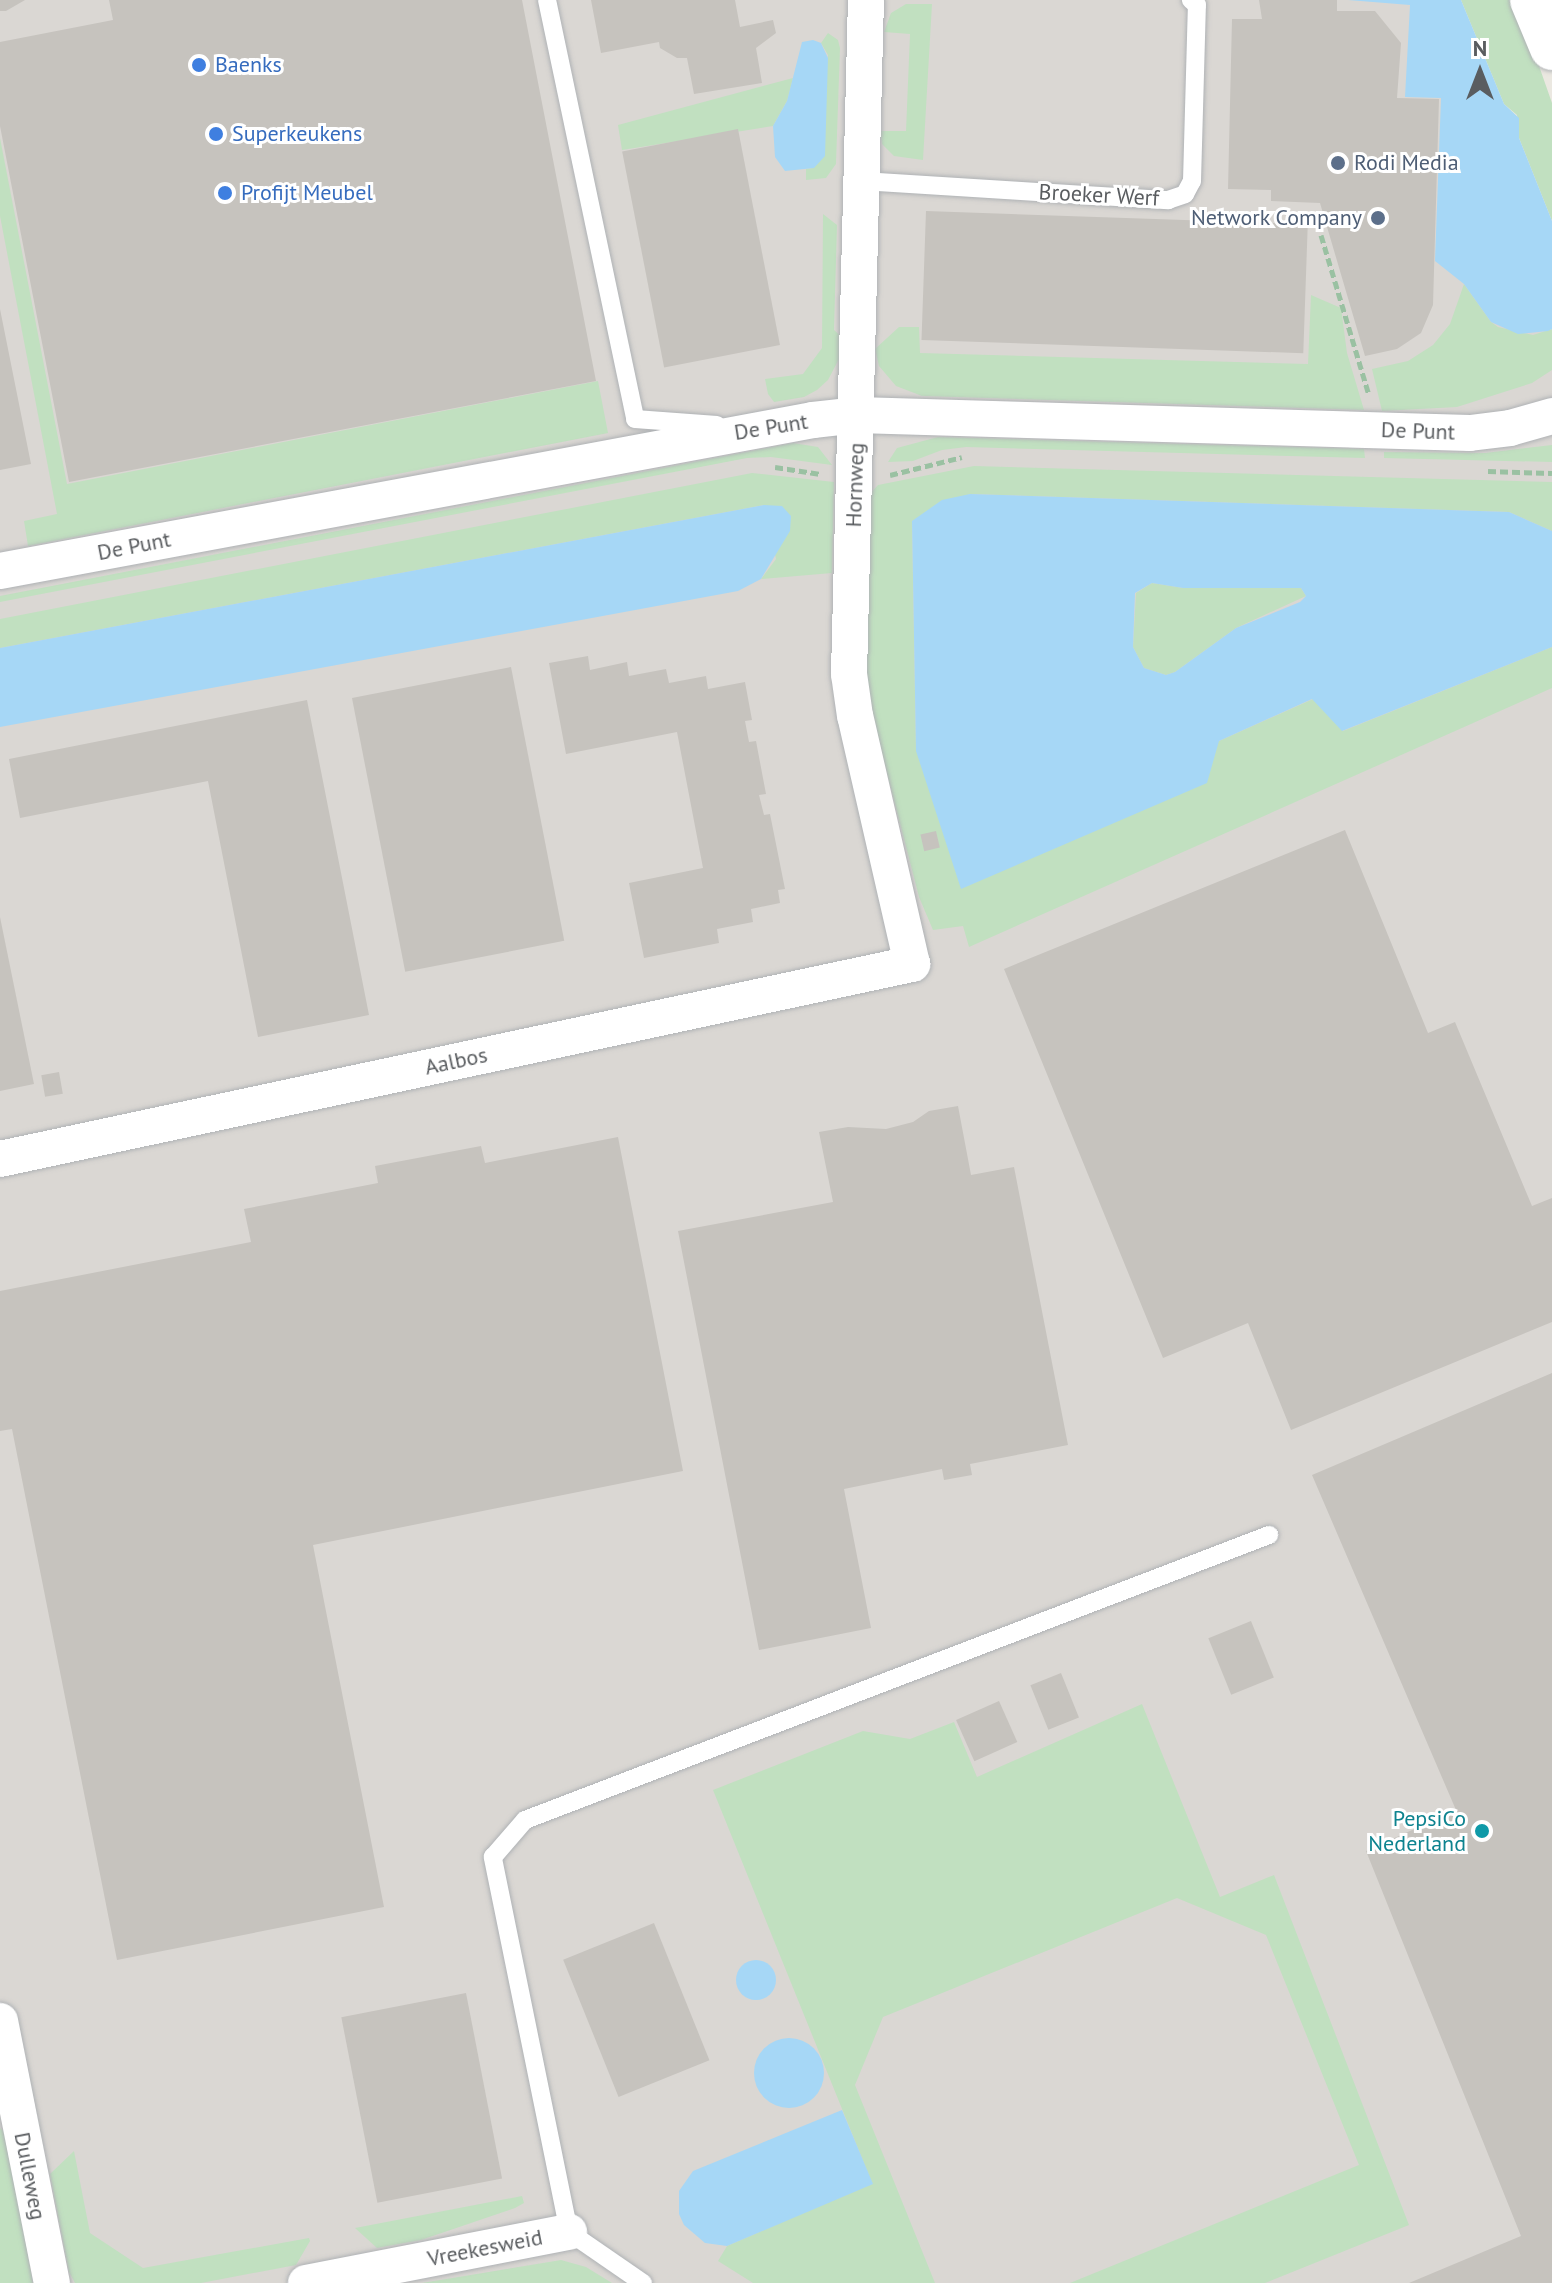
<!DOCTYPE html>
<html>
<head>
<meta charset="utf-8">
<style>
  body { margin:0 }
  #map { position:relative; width:1552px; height:2283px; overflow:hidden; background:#ebe8e1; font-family:"PT Sans",sans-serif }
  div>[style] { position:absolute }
  .industrial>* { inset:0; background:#dad7d3 }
  .green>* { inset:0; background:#c1e0c0 }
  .water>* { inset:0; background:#a6d7f6 }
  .round { border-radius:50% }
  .building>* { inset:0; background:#c6c3be; transform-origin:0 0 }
  .path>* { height:5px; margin-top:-2.5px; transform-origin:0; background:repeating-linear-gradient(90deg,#9ac1a2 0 8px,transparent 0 12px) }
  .roads { filter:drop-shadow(0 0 2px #afb2b5) drop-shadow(0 0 2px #afb2b5) }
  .lane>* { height:18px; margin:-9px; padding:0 9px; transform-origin:9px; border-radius:9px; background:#fff }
  .street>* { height:36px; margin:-18px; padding:0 18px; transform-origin:18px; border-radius:18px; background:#fff }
  .secondary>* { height:44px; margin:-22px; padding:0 22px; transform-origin:22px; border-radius:22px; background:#fff }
  .dots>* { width:22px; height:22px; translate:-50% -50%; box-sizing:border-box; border:4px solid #fff; border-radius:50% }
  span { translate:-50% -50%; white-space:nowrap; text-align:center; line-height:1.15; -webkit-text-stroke:6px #fff; paint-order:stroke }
  .shop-label { font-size:22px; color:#366cbe }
  .left { translate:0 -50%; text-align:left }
  .service-label { font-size:22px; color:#4e5e75 }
  .right { translate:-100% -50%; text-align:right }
  .street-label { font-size:22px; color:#5a5d60 }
  .culture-label { font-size:22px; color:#0d838f }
  .north { position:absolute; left:1440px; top:32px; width:80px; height:80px; -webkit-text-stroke:6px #fff; paint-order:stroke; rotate:0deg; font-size:22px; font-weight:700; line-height:32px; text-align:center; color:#5a5d60 }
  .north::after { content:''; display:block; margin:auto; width:28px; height:36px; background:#5a5d60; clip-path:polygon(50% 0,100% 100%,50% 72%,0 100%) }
</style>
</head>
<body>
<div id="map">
  <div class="industrial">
    <div style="clip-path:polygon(0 0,1418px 0,1486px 205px,1552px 334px,1552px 2283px,0 2283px)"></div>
  </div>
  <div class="green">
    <div style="clip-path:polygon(1461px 0,1516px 0,1552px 103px,1552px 221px,1519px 138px,1517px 115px,1504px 104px)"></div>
    <div style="clip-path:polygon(906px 4px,932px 4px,923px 160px,894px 156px,882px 144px,880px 131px,906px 131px,910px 34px,884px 32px,891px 13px)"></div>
    <div style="clip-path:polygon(828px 33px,838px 40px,840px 48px,836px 164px,826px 178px,806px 180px,806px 169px,813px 168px,828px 55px,821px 43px)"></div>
    <div style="clip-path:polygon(793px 78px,787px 101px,773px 126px,622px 150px,618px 125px)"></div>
    <div style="clip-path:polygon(0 138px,67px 484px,598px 381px,608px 433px,28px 546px,24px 521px,57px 514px,0 216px)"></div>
    <div style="clip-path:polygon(823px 214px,837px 225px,834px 330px,842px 337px,839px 359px,828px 380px,817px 390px,804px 397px,774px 402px,768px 394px,765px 379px,803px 374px,822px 348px)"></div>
    <div style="clip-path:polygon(1464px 284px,1491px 322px,1498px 327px,1533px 335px,1552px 329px,1552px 370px,1532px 383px,1457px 407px,1382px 411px,1372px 369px,1408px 361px,1433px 345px,1450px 324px)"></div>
    <div style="clip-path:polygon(1311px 295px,1341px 308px,1347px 353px,1364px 410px,922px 396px,896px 386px,879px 366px,875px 349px,899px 327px,919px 327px,920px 353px,1308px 364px)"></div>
    <div style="clip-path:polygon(938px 437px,1364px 449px,1365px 458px,966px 447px,942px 450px,913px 461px,888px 462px,897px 448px)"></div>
    <div style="clip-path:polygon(793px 443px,818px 447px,832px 465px,771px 457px,747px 458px,0 602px,0 596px)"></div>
    <div style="clip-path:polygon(1552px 445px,1552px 462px,1384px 458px,1384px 452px,1485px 453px)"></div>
    <div style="clip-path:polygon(974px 466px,1552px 482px,1552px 531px,1509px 512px,970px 494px,912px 521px,916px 751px,1219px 741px,1313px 699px,1343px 731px,1552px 647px,1552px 688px,969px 947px,963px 926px,933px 930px,919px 897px,866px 692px,869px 495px,878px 485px)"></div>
    <div style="clip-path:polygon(752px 473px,834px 482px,832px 573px,761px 579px,776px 559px,764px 505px,0 648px,0 619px)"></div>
    <div style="clip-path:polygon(1152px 583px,1183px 588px,1301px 588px,1306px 596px,1236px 628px,1175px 672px,1166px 675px,1144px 668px,1133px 647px,1136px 593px)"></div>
    <div style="clip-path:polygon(1142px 1704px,1220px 1897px,1274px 1875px,1409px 2225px,1265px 2283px,1070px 2283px,1359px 2165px,1266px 1935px,1177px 1898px,883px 2017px,855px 2085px,935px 2283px,753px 2283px,718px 2261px,727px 2246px,872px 2183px,713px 1790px,863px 1731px,910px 1739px,954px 1722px,977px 1777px)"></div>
    <div style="clip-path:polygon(0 2128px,6px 2133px,33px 2283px,0 2283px)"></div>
    <div style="clip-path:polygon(74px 2151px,90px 2233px,143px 2268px,309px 2238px,310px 2241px,296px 2265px,201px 2283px,75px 2283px,69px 2272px,50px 2174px)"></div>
    <div style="clip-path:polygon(522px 2196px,524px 2203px,515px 2208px,421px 2240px,377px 2248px,355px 2228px)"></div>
    <div style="clip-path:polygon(561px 2260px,586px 2267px,612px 2283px,422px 2283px)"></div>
  </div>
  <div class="water">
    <div style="clip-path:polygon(1348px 0,1461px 0,1504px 104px,1519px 118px,1519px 138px,1552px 221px,1552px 329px,1548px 331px,1518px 334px,1491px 322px,1464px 284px,1435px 261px,1441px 98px,1405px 97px,1410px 5px)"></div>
    <div style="clip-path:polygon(813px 40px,821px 43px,828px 58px,825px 156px,814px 168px,785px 171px,775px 157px,773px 126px,787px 101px,802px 42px)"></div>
    <div style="clip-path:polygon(evenodd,970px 494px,1509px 512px,1552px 531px,1552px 647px,1342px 731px,1312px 699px,1219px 741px,1207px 783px,961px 889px,916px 751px,912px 521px,942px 500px,970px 494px,1152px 583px,1183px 588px,1301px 588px,1306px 596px,1300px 602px,1236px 628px,1175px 672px,1166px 675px,1144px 668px,1133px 647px,1135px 593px,1152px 583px)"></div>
    <div style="clip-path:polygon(764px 505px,782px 506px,791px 516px,790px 531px,761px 579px,738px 591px,0 727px,0 648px)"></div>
    <div class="round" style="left:736px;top:1960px;width:40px;height:40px"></div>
    <div class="round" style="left:754px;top:2038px;width:70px;height:70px"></div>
    <div style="clip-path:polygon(842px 2110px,873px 2184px,727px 2246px,705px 2243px,684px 2225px,679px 2214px,679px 2191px,693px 2171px)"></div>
  </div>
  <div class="building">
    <div style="clip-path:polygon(0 0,25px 0,6px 11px,0 11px)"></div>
    <div style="clip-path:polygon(109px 0,522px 0,596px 381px,69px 482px,0 126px,0 42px,113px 20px)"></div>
    <div style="clip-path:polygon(591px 0,735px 0,740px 27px,773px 20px,776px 33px,756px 48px,762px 83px,694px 94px,687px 58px,677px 58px,660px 48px,659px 42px,601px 53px)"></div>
    <div style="clip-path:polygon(1259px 0,1337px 0,1337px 11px,1375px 11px,1401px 43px,1397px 98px,1439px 99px,1433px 305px,1421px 333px,1397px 349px,1365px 356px,1320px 203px,1271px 201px,1271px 190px,1228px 189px,1232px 19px,1262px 19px)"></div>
    <div style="left:738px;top:129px;width:220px;height:118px;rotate:79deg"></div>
    <div style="left:926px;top:211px;width:382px;height:129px;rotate:2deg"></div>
    <div style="clip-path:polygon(0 309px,31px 464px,0 470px)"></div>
    <div style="clip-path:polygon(588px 656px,590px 670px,627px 662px,629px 676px,666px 669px,669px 683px,706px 676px,708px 689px,745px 682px,752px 720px,745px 721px,749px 742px,756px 741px,766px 794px,759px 795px,764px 815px,770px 814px,785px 889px,778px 890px,780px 903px,751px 909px,753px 922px,717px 929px,719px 943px,644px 958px,629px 883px,703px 868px,677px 732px,566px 754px,549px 663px)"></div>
    <div style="left:511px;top:667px;width:279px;height:162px;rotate:79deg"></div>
    <div style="clip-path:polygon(307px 700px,369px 1015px,258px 1037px,208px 781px,20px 818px,9px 759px)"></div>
    <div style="clip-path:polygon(1345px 830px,1428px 1033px,1455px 1022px,1532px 1206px,1552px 1198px,1552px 1322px,1291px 1430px,1248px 1323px,1163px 1358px,1004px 969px)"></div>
    <div style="left:936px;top:831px;width:17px;height:16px;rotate:77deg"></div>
    <div style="clip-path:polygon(0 917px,34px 1084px,0 1091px)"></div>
    <div style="left:59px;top:1072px;width:22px;height:18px;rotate:80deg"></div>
    <div style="clip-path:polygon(958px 1106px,971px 1175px,1014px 1167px,1068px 1445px,970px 1464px,972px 1475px,944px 1480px,942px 1469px,844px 1489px,871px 1628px,759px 1650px,678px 1231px,833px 1202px,819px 1132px,848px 1127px,886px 1129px,913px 1122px,929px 1111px)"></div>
    <div style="clip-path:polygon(618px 1137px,683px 1471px,313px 1545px,384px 1907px,117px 1960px,12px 1429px,0 1431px,0 1291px,251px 1242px,244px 1209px,378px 1183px,375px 1166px,481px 1146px,485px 1163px)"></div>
    <div style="clip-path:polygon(1552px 1373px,1552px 2283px,1409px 2283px,1521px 2236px,1366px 1851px,1456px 1810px,1312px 1475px)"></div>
    <div style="left:1251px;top:1621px;width:61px;height:46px;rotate:68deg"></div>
    <div style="left:1061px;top:1673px;width:48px;height:33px;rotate:68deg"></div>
    <div style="left:999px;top:1701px;width:45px;height:47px;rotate:66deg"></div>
    <div style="left:654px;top:1923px;width:148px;height:98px;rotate:68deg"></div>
    <div style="left:466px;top:1993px;width:189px;height:127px;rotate:79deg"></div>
  </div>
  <div class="path">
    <div style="left:1321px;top:235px;width:167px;rotate:73.3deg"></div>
    <div style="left:775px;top:467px;width:46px;rotate:8.8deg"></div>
    <div style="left:1488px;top:471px;width:64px;rotate:1.8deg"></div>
    <div style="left:890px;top:475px;width:74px;rotate:-14deg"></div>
  </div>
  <div class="roads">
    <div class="lane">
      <div style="left:547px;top:0;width:428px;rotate:78.1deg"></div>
      <div style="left:635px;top:419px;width:82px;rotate:4.2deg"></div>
      <div style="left:862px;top:181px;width:307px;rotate:3.6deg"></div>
      <div style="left:1168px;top:200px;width:18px;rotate:-19deg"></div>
      <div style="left:1185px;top:194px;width:15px;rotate:-62deg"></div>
      <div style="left:1192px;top:181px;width:176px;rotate:-88.4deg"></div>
      <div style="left:1197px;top:5px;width:8px;rotate:-140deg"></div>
      <div style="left:643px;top:2283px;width:90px;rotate:-145.4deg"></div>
      <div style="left:569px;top:2232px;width:383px;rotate:-101.5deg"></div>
      <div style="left:493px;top:1857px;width:49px;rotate:-49.1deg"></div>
      <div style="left:525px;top:1820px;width:797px;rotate:-20.96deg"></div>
    </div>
    <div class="street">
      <div style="left:0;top:571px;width:827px;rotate:-10.52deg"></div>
      <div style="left:813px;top:420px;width:44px;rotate:-6.5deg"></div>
      <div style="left:857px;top:415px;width:613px;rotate:1.68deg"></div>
      <div style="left:1470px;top:433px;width:40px;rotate:-7.1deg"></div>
      <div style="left:1510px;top:428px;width:44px;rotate:-15.9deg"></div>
      <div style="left:0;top:1159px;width:933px;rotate:-12.07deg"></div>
      <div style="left:912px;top:964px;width:254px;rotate:-102.9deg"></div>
      <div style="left:855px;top:716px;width:42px;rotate:-98.1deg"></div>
      <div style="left:849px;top:674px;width:674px;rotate:-88.56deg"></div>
      <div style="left:0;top:2021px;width:267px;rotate:78.8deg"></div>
      <div style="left:306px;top:2283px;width:268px;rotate:-11deg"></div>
    </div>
    <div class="secondary">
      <div style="left:1532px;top:0;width:52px;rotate:67.4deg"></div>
    </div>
  </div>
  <div class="dots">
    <div style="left:199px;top:65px;background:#3f7fe0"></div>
    <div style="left:216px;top:134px;background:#3f7fe0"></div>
    <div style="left:1338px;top:163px;background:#5c6f8a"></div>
    <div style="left:225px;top:193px;background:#3f7fe0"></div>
    <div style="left:1378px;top:218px;background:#5c6f8a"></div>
    <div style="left:1482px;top:1831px;background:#0f9aa8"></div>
  </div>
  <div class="shop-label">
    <span class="left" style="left:215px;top:65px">Baenks</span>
    <span class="left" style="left:232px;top:134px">Superkeukens</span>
    <span class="left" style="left:241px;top:193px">Profijt Meubel</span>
  </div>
  <div class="service-label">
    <span class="left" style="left:1354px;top:163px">Rodi Media</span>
    <span class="right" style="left:1362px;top:218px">Network Company</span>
  </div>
  <div class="street-label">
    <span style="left:1099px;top:195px;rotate:3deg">Broeker Werf</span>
    <span style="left:771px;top:427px;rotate:-9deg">De Punt</span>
    <span style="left:1418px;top:431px;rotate:2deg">De Punt</span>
    <span style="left:855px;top:485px;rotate:-88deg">Hornweg</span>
    <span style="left:134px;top:546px;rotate:-11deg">De Punt</span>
    <span style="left:456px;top:1061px;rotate:-12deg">Aalbos</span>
    <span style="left:30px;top:2176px;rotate:79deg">Dulleweg</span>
    <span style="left:485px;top:2248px;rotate:-11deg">Vreekesweid</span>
  </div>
  <div class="culture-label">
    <span class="right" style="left:1466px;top:1831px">PepsiCo<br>Nederland</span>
  </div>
  <div class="north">N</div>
</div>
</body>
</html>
